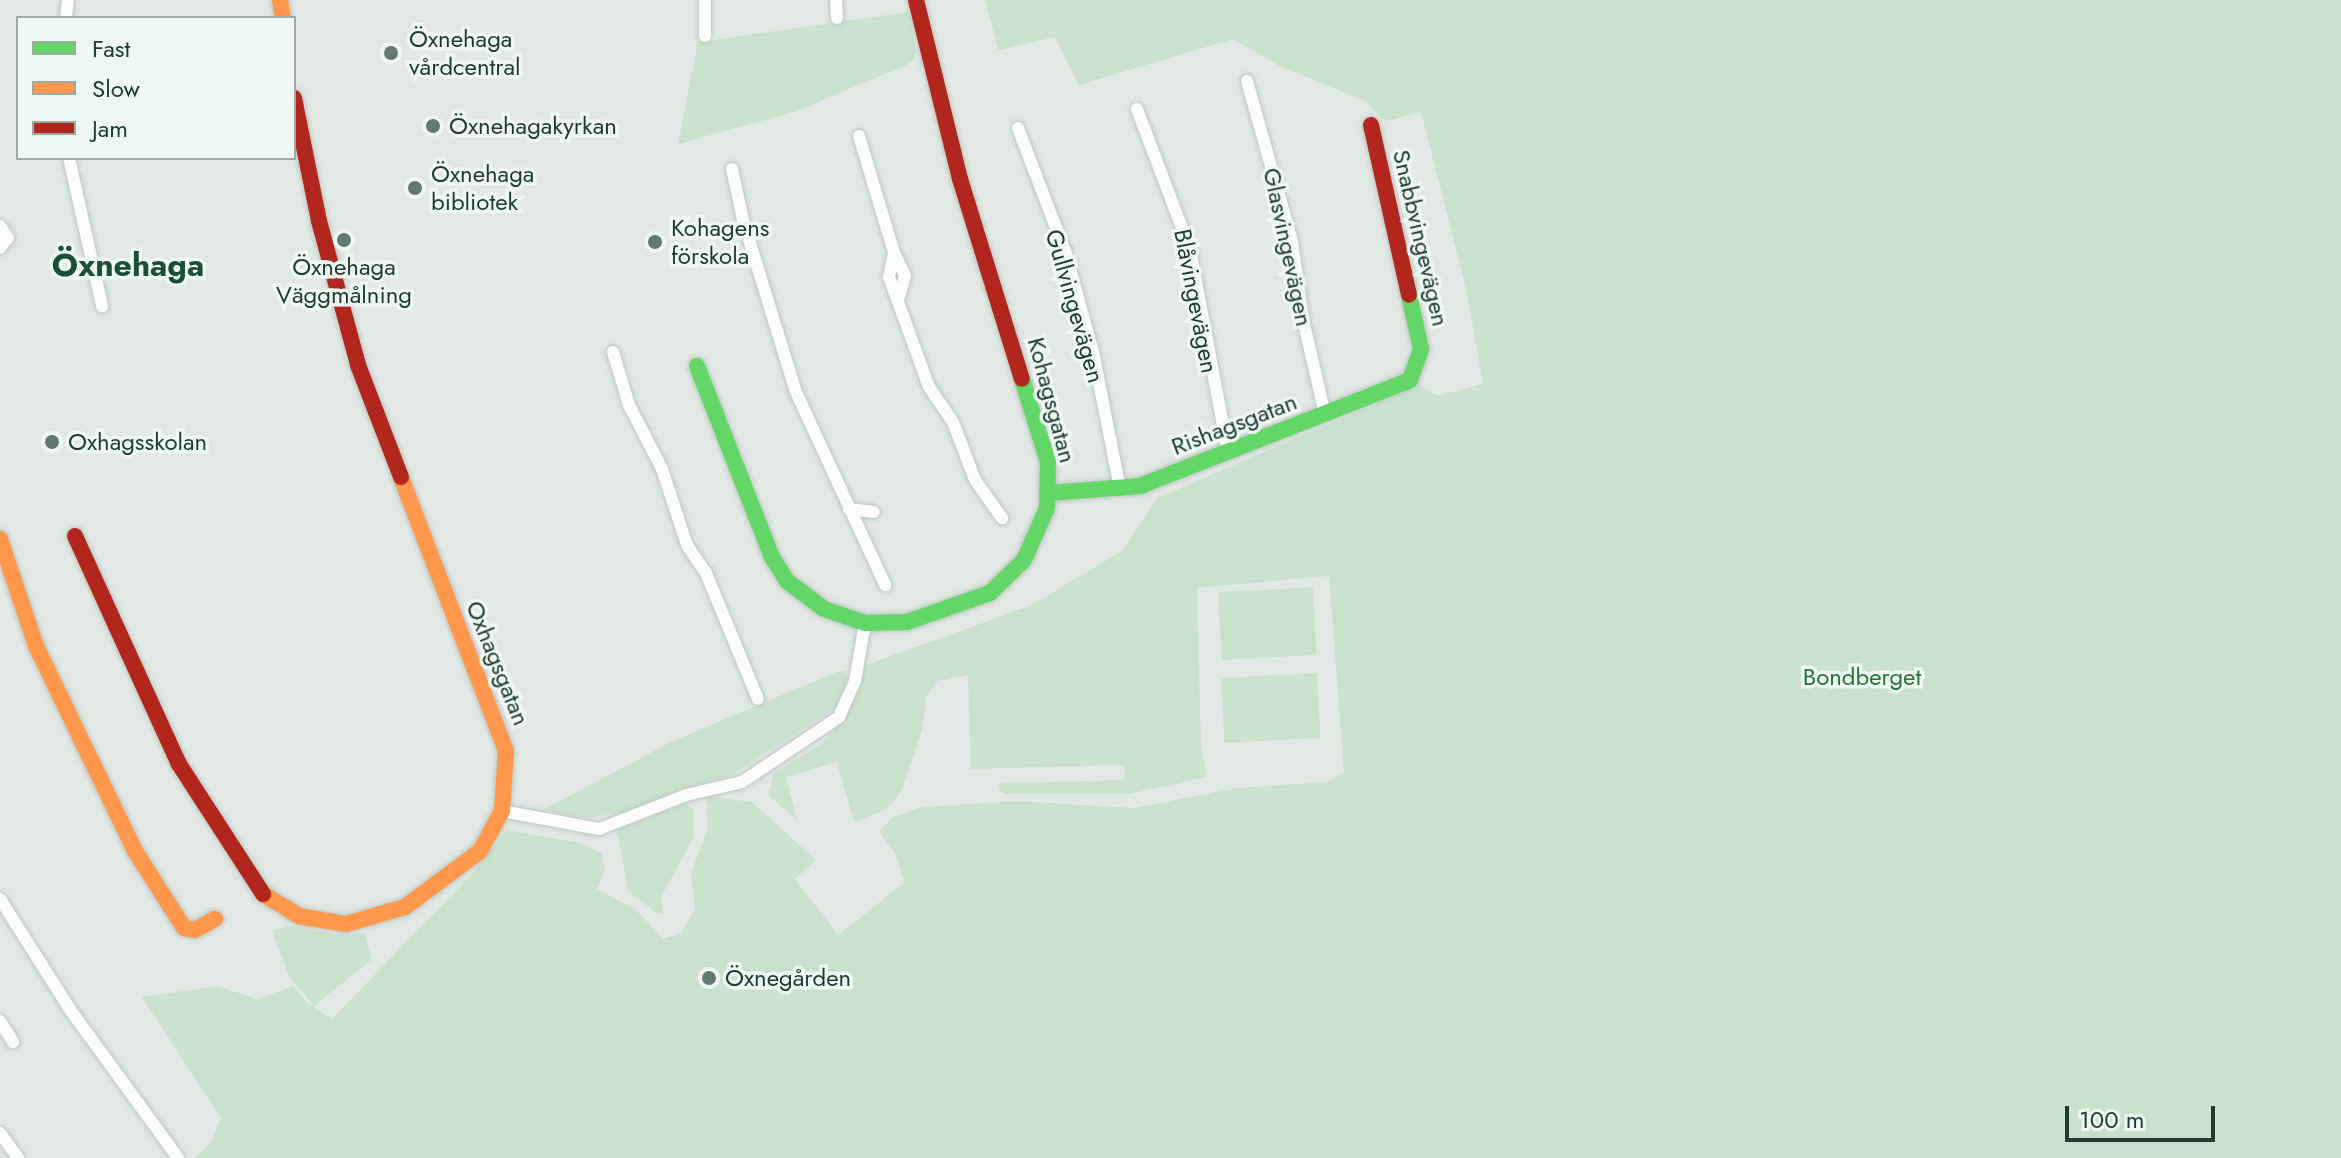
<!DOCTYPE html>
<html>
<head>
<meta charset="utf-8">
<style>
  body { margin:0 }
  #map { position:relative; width:2341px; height:1158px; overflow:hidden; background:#e2e8e4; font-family:Jost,sans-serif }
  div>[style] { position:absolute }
  .green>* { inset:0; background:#cae2cd; transform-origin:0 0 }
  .roads { filter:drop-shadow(0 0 2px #bdc8c2) drop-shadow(0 0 2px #bdc8c2) }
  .street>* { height:12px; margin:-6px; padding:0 6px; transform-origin:6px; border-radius:6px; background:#fbfcfb }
  .fast>* { height:16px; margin:-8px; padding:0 8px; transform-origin:8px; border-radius:8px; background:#63d668 }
  .slow>* { height:16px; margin:-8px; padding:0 8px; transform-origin:8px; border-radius:8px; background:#ff974d }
  .jam>* { height:16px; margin:-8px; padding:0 8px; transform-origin:8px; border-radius:8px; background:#b3261e }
  .dots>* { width:22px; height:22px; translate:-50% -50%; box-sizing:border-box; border:4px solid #eff7f2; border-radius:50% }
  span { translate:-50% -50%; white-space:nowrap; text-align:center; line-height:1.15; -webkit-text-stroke:7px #eff7f2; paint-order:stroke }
  .poi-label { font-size:24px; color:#1f3b2f }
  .left { translate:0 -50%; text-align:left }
  .street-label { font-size:24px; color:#1f3b2f }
  .park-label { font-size:24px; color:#287438 }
  .district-label { font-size:32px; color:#1a4e38; font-weight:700 }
  .legend { position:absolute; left:16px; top:16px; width:280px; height:144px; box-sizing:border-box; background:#eff7f2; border:2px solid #9caca4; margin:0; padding:10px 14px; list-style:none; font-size:24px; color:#1f3b2f }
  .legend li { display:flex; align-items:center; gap:16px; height:40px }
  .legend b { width:40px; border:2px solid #9caca4 }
  .scale { position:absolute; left:2065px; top:1106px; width:150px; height:36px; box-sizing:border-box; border:4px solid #1f3b2f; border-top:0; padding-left:10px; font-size:24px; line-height:28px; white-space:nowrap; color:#1f3b2f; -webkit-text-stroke:6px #eff7f2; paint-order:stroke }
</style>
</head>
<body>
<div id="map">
  <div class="green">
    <div style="clip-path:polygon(985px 0,2341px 0,2341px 1158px,194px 1158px,210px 1144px,221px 1118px,142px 997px,218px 986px,257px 999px,294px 986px,305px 1001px,332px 1019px,472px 874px,507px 830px,581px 843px,602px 854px,605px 870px,597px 889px,635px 909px,663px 939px,681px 934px,695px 909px,691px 873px,708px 828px,706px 796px,752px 802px,816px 860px,795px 879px,838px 935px,904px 883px,897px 857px,879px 831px,892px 818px,922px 807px,1016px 801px,1135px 808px,1238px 788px,1327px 782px,1344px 772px,1329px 576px,1197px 588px,1201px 746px,1207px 777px,1128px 794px,1003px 794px,998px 786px,1002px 783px,1124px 780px,1125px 765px,971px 769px,968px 675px,937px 681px,926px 698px,922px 730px,901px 792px,887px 809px,854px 822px,837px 762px,786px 777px,797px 820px,768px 795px,774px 773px,822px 744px,845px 718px,866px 665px,1030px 606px,1122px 551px,1157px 498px,1404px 392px,1393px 381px,1405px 375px,1437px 396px,1483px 384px,1467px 293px,1421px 112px,1385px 121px,1365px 101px,1280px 66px,1233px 39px,1079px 85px,1055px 37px,998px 50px)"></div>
    <div style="clip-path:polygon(909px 12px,916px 50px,913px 61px,904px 66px,794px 112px,678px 144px,698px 42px)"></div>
    <div style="left:1313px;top:587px;width:68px;height:95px;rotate:87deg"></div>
    <div style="clip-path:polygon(839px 671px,845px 671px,847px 686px,834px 709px,735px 773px,624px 812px,587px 818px,543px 810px,673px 741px)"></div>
    <div style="left:1317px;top:673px;width:65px;height:96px;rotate:87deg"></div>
    <div style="clip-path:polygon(686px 804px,694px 810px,693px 838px,661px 897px,663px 913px,658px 914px,628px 891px,617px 830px)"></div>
    <div style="clip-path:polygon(288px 926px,342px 935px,365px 933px,371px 960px,314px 1006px,289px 976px,272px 931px)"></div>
  </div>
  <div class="roads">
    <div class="street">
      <div style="left:705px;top:0;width:36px;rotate:90deg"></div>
      <div style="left:836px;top:0;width:18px;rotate:87deg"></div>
      <div style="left:66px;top:18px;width:18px;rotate:-84deg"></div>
      <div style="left:1247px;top:81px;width:166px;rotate:74.3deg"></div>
      <div style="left:1292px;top:241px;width:80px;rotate:82.1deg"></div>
      <div style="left:1303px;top:320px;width:97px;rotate:76.8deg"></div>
      <div style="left:1137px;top:109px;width:150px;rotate:69.3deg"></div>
      <div style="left:1190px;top:249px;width:207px;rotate:79.4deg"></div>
      <div style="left:1018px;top:128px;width:135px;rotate:69.1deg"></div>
      <div style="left:1066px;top:254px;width:102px;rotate:74.6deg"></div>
      <div style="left:1093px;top:352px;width:139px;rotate:78.8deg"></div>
      <div style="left:859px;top:136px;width:122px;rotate:73.3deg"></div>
      <div style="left:894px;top:253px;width:25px;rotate:102deg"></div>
      <div style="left:889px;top:277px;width:117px;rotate:70deg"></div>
      <div style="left:929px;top:387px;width:42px;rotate:55.6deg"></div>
      <div style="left:953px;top:422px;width:62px;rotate:69.2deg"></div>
      <div style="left:975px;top:480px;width:47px;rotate:54.6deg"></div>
      <div style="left:69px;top:158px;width:152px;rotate:77.4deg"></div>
      <div style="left:732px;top:169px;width:52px;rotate:77.8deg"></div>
      <div style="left:743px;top:220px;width:180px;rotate:72.9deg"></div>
      <div style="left:796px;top:392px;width:213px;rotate:65.2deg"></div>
      <div style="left:0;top:226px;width:14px;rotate:56deg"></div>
      <div style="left:8px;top:238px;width:13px;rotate:129deg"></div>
      <div style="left:894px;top:253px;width:25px;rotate:64deg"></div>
      <div style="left:905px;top:276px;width:22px;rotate:106deg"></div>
      <div style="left:613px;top:352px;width:55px;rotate:73.2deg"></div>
      <div style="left:629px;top:405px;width:72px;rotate:62.7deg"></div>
      <div style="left:662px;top:469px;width:80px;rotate:71.8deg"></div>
      <div style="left:687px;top:545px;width:34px;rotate:56deg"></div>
      <div style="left:706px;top:573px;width:136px;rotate:67.6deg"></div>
      <div style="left:849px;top:509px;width:25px;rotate:7deg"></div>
      <div style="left:502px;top:811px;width:99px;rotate:10.5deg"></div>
      <div style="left:599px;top:829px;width:93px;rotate:-21.3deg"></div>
      <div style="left:686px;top:795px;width:57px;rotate:-13.1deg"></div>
      <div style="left:742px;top:782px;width:117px;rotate:-33.8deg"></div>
      <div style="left:839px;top:717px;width:39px;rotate:-66deg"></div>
      <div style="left:855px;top:681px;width:59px;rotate:-80.2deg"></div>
      <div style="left:0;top:899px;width:133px;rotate:57.6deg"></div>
      <div style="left:71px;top:1011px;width:182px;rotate:53.9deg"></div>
      <div style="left:0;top:1021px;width:25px;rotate:58deg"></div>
      <div style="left:0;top:1133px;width:31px;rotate:54deg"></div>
    </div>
    <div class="fast">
      <div style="left:697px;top:366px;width:205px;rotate:68.6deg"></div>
      <div style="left:772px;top:557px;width:28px;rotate:58deg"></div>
      <div style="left:787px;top:581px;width:46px;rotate:37.1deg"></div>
      <div style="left:824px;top:609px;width:43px;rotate:18.9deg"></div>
      <div style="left:865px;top:623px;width:42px;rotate:-1.4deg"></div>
      <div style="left:907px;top:622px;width:88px;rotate:-19.3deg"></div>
      <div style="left:990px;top:593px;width:47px;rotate:-44.1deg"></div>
      <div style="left:1024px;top:560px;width:57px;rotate:-66.1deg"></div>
      <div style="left:1047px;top:508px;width:46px;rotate:-88.8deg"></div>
      <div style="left:1048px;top:462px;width:87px;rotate:-107.4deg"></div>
      <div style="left:1049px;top:493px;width:91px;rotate:-4.4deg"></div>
      <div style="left:1140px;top:486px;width:290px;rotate:-21.4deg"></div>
      <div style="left:1410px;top:380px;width:33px;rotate:-70deg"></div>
      <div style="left:1421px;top:349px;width:55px;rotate:-102.5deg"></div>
    </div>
    <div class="slow">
      <div style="left:280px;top:0;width:18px;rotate:81deg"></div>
      <div style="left:0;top:539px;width:113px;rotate:71.4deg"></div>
      <div style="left:36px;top:646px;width:228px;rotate:64.2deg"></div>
      <div style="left:135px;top:851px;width:91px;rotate:57.5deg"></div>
      <div style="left:184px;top:928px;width:11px;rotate:10deg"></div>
      <div style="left:195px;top:930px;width:23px;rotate:-29deg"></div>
      <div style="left:263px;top:894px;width:42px;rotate:31.4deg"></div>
      <div style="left:299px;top:916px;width:48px;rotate:9.7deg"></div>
      <div style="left:346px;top:924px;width:61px;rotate:-16.1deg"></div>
      <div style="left:405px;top:907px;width:94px;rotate:-36.7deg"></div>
      <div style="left:480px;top:851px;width:46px;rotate:-61.2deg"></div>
      <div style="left:502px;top:811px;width:60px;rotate:-86.2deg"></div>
      <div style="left:506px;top:751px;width:293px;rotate:-111deg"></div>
    </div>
    <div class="jam">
      <div style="left:916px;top:0;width:184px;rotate:76.2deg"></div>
      <div style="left:960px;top:179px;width:209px;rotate:72.8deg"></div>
      <div style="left:294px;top:98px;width:126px;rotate:78.5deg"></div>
      <div style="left:319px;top:221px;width:149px;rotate:74.8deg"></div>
      <div style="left:358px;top:365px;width:120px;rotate:69deg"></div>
      <div style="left:1371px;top:125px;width:174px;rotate:77.4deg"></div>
      <div style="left:75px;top:536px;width:251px;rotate:65.5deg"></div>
      <div style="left:179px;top:764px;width:155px;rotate:57.1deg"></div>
    </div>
  </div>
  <div class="dots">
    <div style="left:391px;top:53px;background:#63786e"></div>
    <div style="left:433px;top:126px;background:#63786e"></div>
    <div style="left:415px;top:188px;background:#63786e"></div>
    <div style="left:344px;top:240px;background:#63786e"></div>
    <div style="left:655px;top:242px;background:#63786e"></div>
    <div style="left:52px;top:442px;background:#63786e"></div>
    <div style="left:709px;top:978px;background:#63786e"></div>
  </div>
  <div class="poi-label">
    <span class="left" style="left:409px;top:53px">Öxnehaga<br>vårdcentral</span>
    <span class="left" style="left:449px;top:126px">Öxnehagakyrkan</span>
    <span class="left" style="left:431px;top:188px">Öxnehaga<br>bibliotek</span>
    <span class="left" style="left:671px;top:242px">Kohagens<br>förskola</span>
    <span style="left:344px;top:281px">Öxnehaga<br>Väggmålning</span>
    <span class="left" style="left:68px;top:442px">Oxhagsskolan</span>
    <span class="left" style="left:725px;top:978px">Öxnegården</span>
  </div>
  <div class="street-label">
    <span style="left:1421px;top:238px;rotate:77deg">Snabbvingevägen</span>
    <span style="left:1288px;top:247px;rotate:78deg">Glasvingevägen</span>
    <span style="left:1196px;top:301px;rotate:79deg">Blåvingevägen</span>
    <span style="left:1075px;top:306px;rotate:74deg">Gullvingevägen</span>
    <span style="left:1052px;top:400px;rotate:75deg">Kohagsgatan</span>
    <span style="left:1234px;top:424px;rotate:-21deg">Rishagsgatan</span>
    <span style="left:498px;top:663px;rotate:68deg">Oxhagsgatan</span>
  </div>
  <div class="park-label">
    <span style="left:1862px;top:677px">Bondberget</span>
  </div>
  <div class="district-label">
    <span style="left:128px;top:265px">Öxnehaga</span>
  </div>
  <ul class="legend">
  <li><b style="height:10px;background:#63d668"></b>Fast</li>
  <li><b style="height:10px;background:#ff974d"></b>Slow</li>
  <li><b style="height:10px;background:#b3261e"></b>Jam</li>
  </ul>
  <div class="scale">100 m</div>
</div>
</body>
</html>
